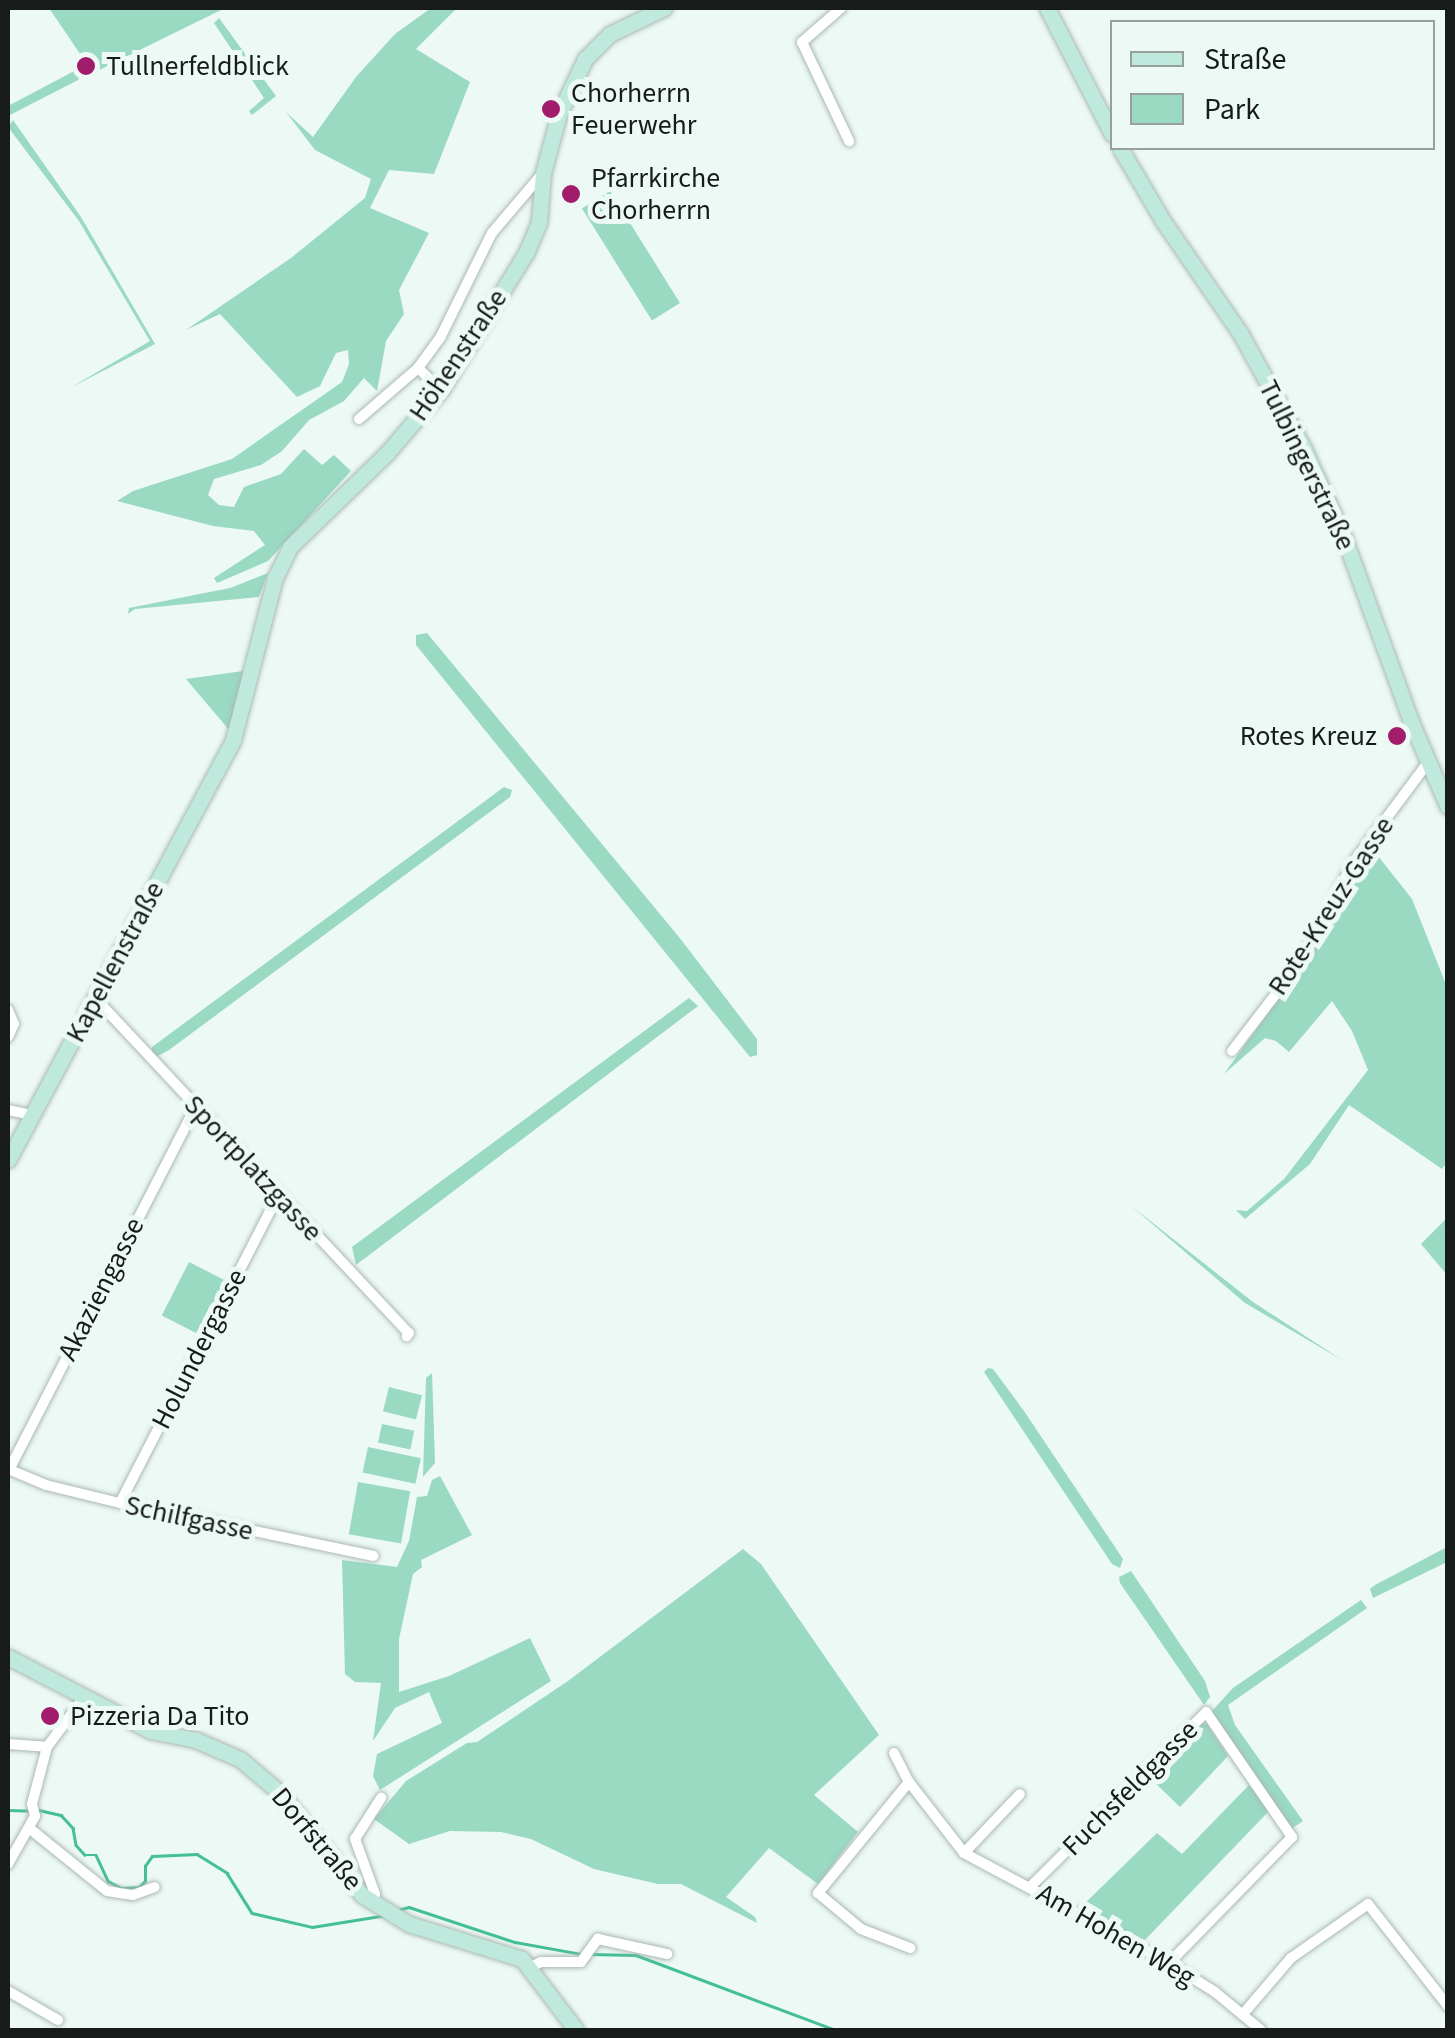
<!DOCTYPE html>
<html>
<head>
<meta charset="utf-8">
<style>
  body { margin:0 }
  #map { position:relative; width:1455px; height:2038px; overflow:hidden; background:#ecf9f4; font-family:"Source Sans 3",sans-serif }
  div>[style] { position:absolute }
  .green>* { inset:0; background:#9ad9c2; transform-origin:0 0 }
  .stream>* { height:2.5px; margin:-1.25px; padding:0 1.25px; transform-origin:1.25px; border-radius:1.25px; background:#45be9a }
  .roads { filter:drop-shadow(0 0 2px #abb8b3) drop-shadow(0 0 2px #abb8b3) }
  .street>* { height:10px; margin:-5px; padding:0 5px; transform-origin:5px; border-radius:5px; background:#fff }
  .secondary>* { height:15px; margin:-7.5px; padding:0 7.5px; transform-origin:7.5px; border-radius:7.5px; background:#c0e9de }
  .dots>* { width:28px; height:28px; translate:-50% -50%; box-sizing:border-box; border:5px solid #ecf9f4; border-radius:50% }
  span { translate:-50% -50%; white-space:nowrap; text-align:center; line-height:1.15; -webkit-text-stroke:10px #ecf9f4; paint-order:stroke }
  .poi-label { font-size:28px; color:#171b19 }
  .left { translate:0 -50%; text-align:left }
  .right { translate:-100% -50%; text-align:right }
  .street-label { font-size:28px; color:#171b19 }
  .frame { position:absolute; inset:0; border:10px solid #171b19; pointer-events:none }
  .legend { position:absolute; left:1110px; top:20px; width:325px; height:130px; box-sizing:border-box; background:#ecf9f4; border:2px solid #97a09c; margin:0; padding:12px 18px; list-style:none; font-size:30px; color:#171b19 }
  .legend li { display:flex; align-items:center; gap:20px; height:50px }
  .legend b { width:50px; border:2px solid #97a09c }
</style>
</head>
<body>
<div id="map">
  <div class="green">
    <div style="clip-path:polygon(49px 8px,225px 8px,93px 73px)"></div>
    <div style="clip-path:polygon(431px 8px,457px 8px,416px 49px,470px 82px,434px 174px,389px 170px,370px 208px,429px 233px,399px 290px,404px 314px,386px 341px,377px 391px,364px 378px,344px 401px,309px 420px,282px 451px,261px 465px,214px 479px,208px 495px,219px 505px,234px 507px,244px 487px,281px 474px,304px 449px,322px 465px,334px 455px,351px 471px,268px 561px,217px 583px,214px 578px,265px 545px,254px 531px,213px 526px,117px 501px,133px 491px,232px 459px,342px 382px,349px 364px,348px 350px,336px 353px,320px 386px,297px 397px,220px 314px,186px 330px,291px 258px,365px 198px,371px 179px,315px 150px,286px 112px,313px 137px,356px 77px,395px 34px)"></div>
    <div style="clip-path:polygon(219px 18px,276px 96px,252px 115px,249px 111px,264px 98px,214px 23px)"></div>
    <div style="clip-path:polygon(80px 68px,83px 71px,78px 80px,8px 116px,8px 106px)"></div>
    <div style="clip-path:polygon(13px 120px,81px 217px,155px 344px,70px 388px,150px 341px,79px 221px,8px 127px)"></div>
    <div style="left:610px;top:191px;width:132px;height:33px;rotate:58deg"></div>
    <div style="clip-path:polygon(268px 573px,259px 597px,135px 609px,128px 614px,129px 608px,230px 588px)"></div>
    <div style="clip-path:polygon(427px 633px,679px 937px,757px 1039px,757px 1055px,750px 1057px,416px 645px,416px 635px)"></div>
    <div style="clip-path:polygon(243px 671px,235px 720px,230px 731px,186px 679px)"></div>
    <div style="clip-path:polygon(504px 787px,512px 790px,510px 797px,169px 1050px,158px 1056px,152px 1053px,152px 1047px)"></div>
    <div style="clip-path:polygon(1374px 851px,1412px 899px,1447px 987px,1448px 1161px,1442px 1169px,1349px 1105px,1310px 1164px,1245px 1219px,1236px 1210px,1247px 1211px,1284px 1179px,1368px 1070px,1352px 1031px,1332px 1001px,1289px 1052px,1276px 1041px,1265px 1038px,1224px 1074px,1308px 958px,1365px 856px)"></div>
    <div style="clip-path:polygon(689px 998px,698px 1006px,356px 1265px,352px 1247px)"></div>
    <div style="clip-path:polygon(1130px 1205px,1253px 1302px,1342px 1360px,1245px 1303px)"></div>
    <div style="clip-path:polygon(1447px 1218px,1447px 1275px,1421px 1244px)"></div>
    <div style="left:189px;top:1262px;width:44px;height:60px;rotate:27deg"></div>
    <div style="clip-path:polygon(988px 1368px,993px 1369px,1024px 1411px,1123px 1559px,1120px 1568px,1112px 1564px,984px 1372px)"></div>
    <div style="clip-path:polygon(432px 1373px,435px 1463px,423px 1477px,426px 1378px)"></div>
    <div style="left:389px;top:1387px;width:34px;height:25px;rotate:14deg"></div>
    <div style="left:382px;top:1424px;width:33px;height:19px;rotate:12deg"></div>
    <div style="left:368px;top:1447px;width:54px;height:26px;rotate:12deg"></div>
    <div style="clip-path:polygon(440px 1476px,472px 1535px,421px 1560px,422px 1567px,413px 1574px,399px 1639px,399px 1692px,449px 1676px,530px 1638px,551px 1681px,380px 1790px,373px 1776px,377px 1754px,442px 1723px,429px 1692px,395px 1708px,373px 1741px,381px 1683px,355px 1682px,345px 1674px,342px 1560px,397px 1567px,409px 1541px,417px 1497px,427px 1496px,432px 1480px)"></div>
    <div style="left:358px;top:1482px;width:53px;height:53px;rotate:10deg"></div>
    <div style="clip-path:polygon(1447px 1547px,1447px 1562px,1373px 1598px,1370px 1589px,1375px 1585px)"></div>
    <div style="clip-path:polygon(743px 1549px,761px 1564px,879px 1735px,814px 1795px,858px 1832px,818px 1884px,769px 1848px,726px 1897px,755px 1917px,757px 1923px,681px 1884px,658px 1884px,594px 1869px,531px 1839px,501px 1832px,450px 1831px,409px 1844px,374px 1819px,406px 1781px,467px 1743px,477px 1742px,568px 1681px)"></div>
    <div style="clip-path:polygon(1131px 1571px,1205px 1681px,1210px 1697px,1204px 1705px,1120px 1583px,1119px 1577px)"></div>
    <div style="clip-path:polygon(1361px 1600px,1367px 1608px,1228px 1705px,1235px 1725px,1303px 1821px,1291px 1829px,1212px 1711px,1233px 1688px)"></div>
    <div style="clip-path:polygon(1201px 1723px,1207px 1724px,1228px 1756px,1180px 1807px,1148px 1776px)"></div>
    <div style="clip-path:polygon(1249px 1785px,1270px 1810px,1142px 1943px,1079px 1909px,1157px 1833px,1182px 1854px)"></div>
  </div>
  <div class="stream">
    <div style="left:8px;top:1810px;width:23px;rotate:2deg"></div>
    <div style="left:39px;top:1810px;width:23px;rotate:13deg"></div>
    <div style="left:61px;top:1815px;width:18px;rotate:47deg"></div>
    <div style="left:73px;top:1828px;width:17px;rotate:80deg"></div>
    <div style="left:76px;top:1845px;width:13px;rotate:48deg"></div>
    <div style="left:85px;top:1855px;width:11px"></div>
    <div style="left:96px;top:1855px;width:29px;rotate:65deg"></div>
    <div style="left:108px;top:1881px;width:16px;rotate:27deg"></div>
    <div style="left:122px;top:1888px;width:17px;rotate:-3deg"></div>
    <div style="left:139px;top:1887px;width:8px;rotate:-45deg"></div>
    <div style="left:145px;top:1881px;width:15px;rotate:-90deg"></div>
    <div style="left:145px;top:1866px;width:12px;rotate:-55deg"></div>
    <div style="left:152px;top:1856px;width:45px;rotate:-2.5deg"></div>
    <div style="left:197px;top:1854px;width:36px;rotate:32deg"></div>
    <div style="left:227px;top:1873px;width:47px;rotate:58deg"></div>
    <div style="left:252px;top:1913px;width:62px;rotate:13.1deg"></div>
    <div style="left:312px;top:1927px;width:75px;rotate:-9.2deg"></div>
    <div style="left:397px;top:1910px;width:12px;rotate:-14deg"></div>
    <div style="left:409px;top:1907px;width:112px;rotate:18.3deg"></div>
    <div style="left:515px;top:1942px;width:68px;rotate:10.2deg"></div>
    <div style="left:590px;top:1954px;width:46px;rotate:1.2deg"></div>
    <div style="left:636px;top:1955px;width:214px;rotate:20.6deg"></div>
  </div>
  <div class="roads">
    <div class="street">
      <div style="left:841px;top:8px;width:52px;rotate:138.9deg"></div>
      <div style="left:802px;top:42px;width:110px;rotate:64.6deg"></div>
      <div style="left:418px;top:368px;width:32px;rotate:44deg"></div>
      <div style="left:359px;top:419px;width:78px;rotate:-40.8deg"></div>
      <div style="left:418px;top:368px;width:39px;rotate:-54deg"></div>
      <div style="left:441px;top:336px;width:115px;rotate:-63.7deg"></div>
      <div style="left:492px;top:233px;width:77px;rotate:-49.7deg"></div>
      <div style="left:95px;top:998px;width:459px;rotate:46.9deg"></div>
      <div style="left:409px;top:1333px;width:4px;rotate:124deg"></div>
      <div style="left:8px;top:1010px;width:15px;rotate:67deg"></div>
      <div style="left:14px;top:1024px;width:14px;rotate:115deg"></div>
      <div style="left:1232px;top:1051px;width:115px;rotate:-52.4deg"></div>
      <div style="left:1302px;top:960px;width:110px;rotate:-62.3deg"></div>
      <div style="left:1353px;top:863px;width:127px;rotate:-53.3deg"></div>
      <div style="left:8px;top:1110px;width:25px;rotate:12deg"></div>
      <div style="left:8px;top:1469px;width:41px;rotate:22.8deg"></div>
      <div style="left:46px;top:1485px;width:76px;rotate:13.7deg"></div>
      <div style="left:120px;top:1503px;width:259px;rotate:11.8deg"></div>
      <div style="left:9px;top:1470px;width:407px;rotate:-62.8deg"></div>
      <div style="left:120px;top:1503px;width:346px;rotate:-62.8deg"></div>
      <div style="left:8px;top:1744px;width:39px;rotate:4deg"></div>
      <div style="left:47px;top:1747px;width:64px;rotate:-53.3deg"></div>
      <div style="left:894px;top:1753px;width:33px;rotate:63deg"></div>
      <div style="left:909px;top:1782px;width:90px;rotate:52.2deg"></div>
      <div style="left:964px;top:1853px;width:233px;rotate:28.2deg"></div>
      <div style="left:1169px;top:1963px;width:54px;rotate:32.2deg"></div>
      <div style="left:1215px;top:1992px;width:60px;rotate:39.6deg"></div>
      <div style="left:909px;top:1782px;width:144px;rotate:129.3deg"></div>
      <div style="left:818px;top:1893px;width:56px;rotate:39.9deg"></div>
      <div style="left:861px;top:1929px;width:53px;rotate:21.2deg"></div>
      <div style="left:29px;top:1828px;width:100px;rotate:38.9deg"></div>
      <div style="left:107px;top:1891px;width:26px;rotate:9deg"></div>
      <div style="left:133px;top:1895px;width:23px;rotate:-20deg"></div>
      <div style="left:964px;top:1853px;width:81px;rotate:-46.5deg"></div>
      <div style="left:8px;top:1864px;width:55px;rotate:-60.6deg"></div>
      <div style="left:35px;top:1816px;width:12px;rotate:-104deg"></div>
      <div style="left:32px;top:1804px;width:59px;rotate:-75.3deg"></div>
      <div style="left:1031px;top:1886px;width:247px;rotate:-44.8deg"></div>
      <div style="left:1206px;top:1712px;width:152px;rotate:55.5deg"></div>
      <div style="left:1292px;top:1837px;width:176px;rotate:134.3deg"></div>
      <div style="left:373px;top:1903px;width:9px;rotate:-77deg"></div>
      <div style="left:375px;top:1894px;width:59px;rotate:-110deg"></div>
      <div style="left:355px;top:1839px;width:49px;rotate:-57.6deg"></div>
      <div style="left:531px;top:1967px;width:11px;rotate:-27deg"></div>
      <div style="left:541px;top:1962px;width:40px"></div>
      <div style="left:581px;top:1962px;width:29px;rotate:-54deg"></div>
      <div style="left:598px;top:1939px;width:71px;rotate:12.3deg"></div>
      <div style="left:8px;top:1991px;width:58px;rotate:30.1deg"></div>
      <div style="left:1243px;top:2014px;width:74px;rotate:-49.4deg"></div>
      <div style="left:1291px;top:1958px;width:94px;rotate:-35deg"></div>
      <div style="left:1368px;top:1904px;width:130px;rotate:51.9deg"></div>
    </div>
    <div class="secondary">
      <div style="left:1047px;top:8px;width:142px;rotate:62.7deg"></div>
      <div style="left:1120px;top:148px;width:85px;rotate:59.5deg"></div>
      <div style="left:1163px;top:221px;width:136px;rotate:55.5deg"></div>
      <div style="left:1240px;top:333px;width:130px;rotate:61.1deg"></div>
      <div style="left:1303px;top:447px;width:102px;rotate:65.7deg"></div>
      <div style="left:1345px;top:540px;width:196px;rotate:70deg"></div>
      <div style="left:1412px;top:724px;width:90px;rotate:66.6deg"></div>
      <div style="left:8px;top:1160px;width:476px;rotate:-61.8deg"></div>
      <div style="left:233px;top:740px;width:167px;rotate:-75.5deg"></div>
      <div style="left:275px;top:578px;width:34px;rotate:-64deg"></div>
      <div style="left:290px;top:547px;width:135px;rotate:-44.1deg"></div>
      <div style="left:387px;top:453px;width:83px;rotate:-49.4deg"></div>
      <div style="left:441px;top:390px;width:161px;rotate:-58.2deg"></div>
      <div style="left:526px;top:253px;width:34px;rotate:-67deg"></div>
      <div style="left:539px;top:222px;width:49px;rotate:-85.3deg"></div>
      <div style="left:543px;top:173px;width:61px;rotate:-74.8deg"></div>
      <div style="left:559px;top:114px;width:61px;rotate:-64.7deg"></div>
      <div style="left:585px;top:59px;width:35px;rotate:-45deg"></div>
      <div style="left:610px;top:34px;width:60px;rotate:-25.7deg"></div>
      <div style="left:8px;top:1657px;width:161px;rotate:27.4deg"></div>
      <div style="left:151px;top:1731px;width:46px;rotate:11.3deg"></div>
      <div style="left:196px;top:1740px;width:48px;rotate:23.4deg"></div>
      <div style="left:240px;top:1759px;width:51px;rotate:40.2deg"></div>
      <div style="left:279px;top:1792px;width:132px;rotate:51.1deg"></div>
      <div style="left:362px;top:1895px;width:55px;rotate:31.7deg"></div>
      <div style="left:409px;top:1924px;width:118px;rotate:17.2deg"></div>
      <div style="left:522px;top:1959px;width:89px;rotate:52.7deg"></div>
    </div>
  </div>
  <div class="dots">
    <div style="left:86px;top:66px;background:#a11d6c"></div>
    <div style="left:551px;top:109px;background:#a11d6c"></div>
    <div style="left:571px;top:194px;background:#a11d6c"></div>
    <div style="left:1397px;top:736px;background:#a11d6c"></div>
    <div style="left:50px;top:1716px;background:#a11d6c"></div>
  </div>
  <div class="poi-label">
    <span class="left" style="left:106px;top:66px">Tullnerfeldblick</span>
    <span class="left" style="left:571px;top:109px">Chorherrn<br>Feuerwehr</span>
    <span class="left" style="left:591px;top:194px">Pfarrkirche<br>Chorherrn</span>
    <span class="right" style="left:1377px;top:736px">Rotes Kreuz</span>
    <span class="left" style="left:70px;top:1716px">Pizzeria Da Tito</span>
  </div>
  <div class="street-label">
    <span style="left:458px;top:355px;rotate:-56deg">Höhenstraße</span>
    <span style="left:1307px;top:465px;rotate:64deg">Tulbingerstraße</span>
    <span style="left:1331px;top:906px;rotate:-57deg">Rote-Kreuz-Gasse</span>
    <span style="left:115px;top:962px;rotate:-62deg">Kapellenstraße</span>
    <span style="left:253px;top:1168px;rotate:47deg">Sportplatzgasse</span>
    <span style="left:101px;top:1289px;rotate:-63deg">Akaziengasse</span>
    <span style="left:199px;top:1349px;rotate:-63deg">Holundergasse</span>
    <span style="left:189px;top:1518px;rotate:12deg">Schilfgasse</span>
    <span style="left:1130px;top:1788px;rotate:-45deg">Fuchsfeldgasse</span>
    <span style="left:317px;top:1839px;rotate:50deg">Dorfstraße</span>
    <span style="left:1116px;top:1935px;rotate:30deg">Am Hohen Weg</span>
  </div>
  <div class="frame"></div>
  <ul class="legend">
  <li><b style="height:12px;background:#c0e9de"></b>Straße</li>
  <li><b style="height:28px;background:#9ad9c2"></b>Park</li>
  </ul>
</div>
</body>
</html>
